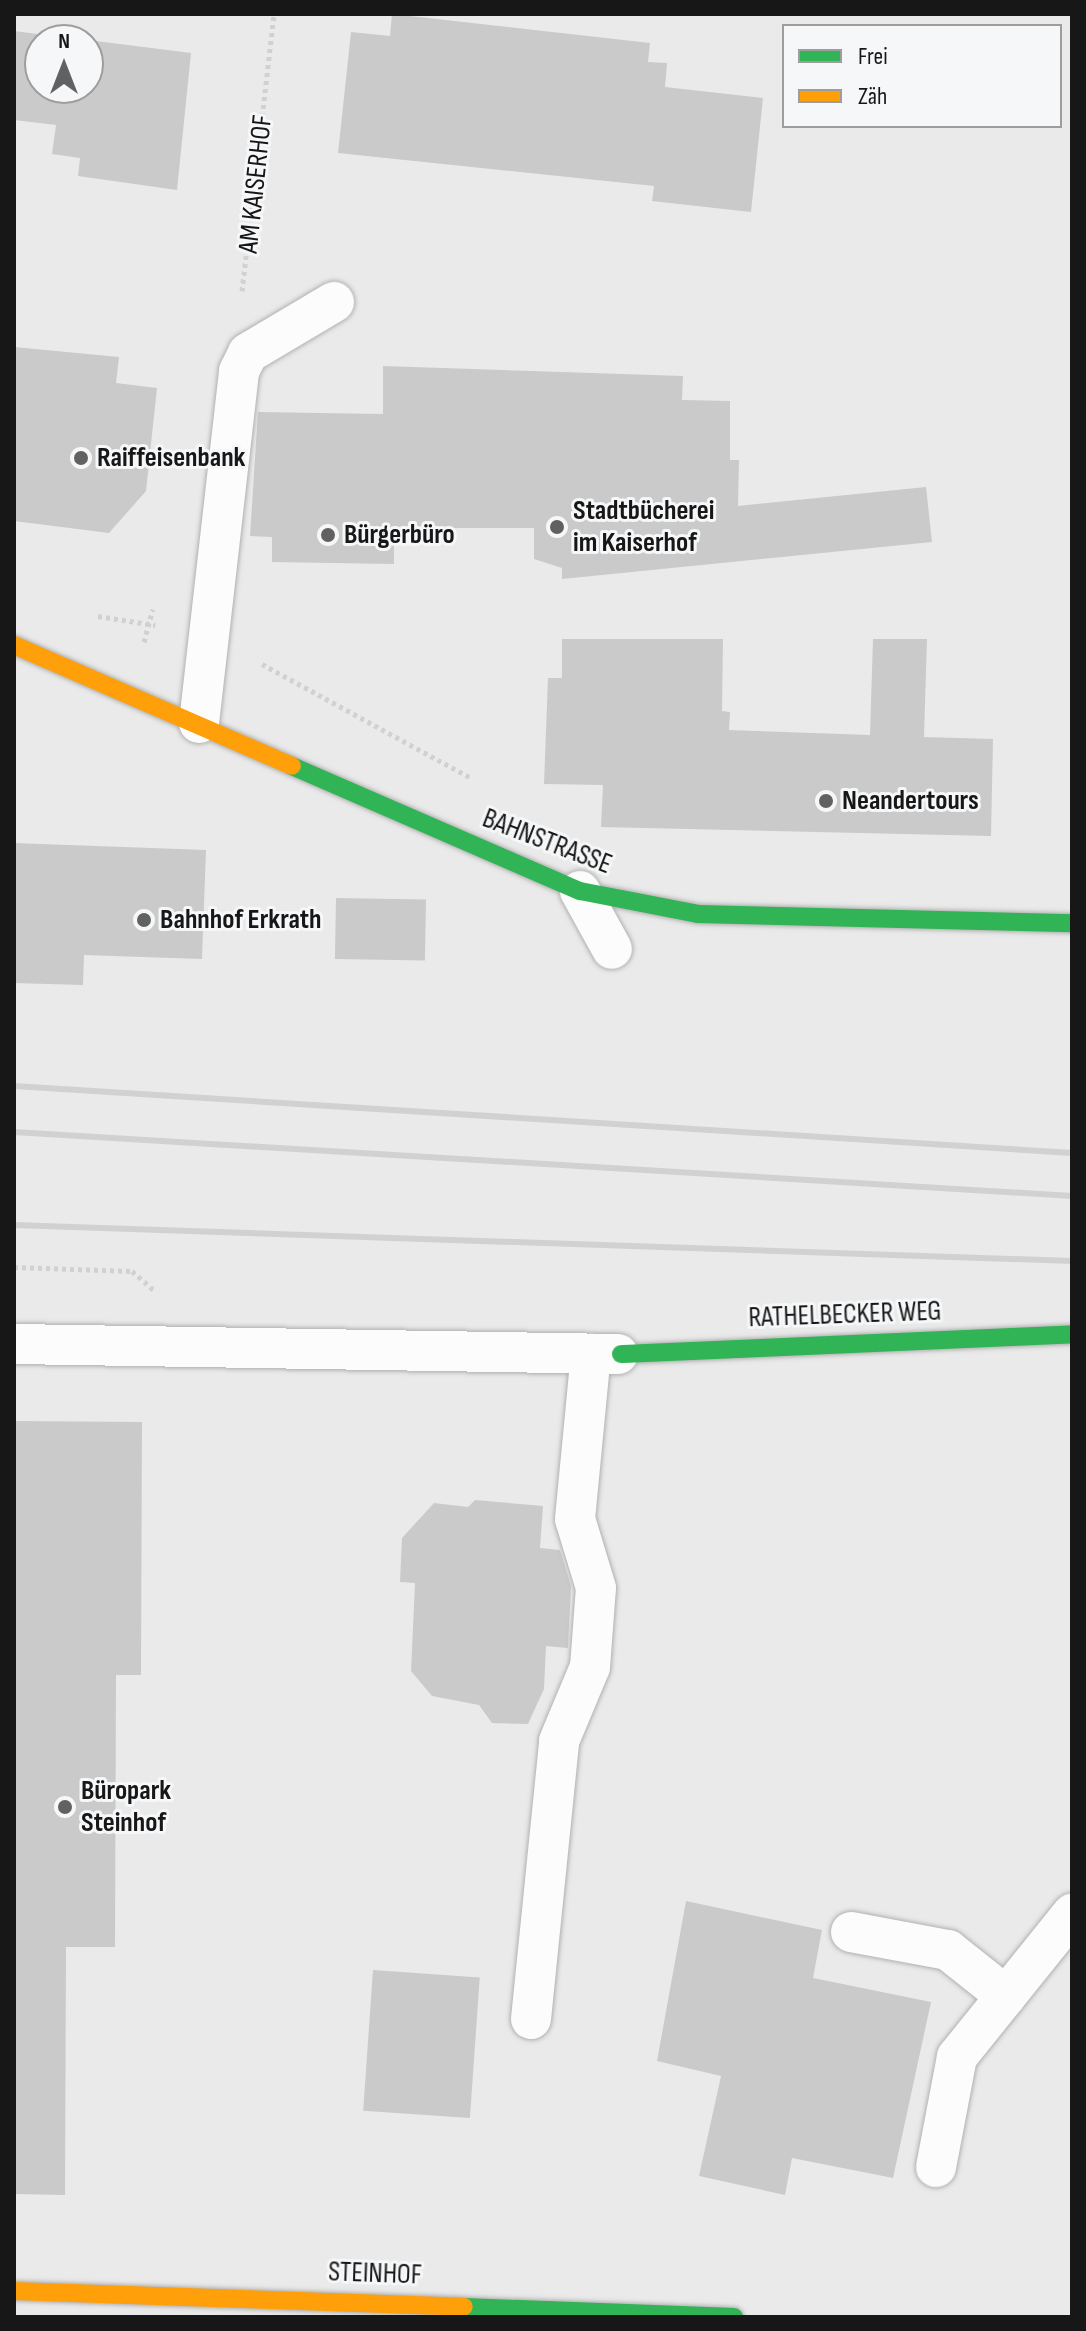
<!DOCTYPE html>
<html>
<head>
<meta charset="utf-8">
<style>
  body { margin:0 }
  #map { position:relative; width:1086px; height:2331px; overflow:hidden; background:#eaeaea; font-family:"Sofia Sans Condensed",sans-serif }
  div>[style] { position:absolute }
  .building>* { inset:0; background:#cacaca; transform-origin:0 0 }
  .path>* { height:5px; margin-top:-2.5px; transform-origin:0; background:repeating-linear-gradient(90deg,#d1d1d1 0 4px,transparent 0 8px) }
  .roads { filter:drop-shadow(0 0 2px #b1b1b1) drop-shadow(0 0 2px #b1b1b1) }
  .lane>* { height:40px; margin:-20px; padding:0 20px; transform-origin:20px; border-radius:20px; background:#fcfcfc }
  .fast>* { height:18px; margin:-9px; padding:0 9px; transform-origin:9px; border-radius:9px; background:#30b455 }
  .slow>* { height:18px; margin:-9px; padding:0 9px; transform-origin:9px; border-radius:9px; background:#ff9f0a }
  .rail>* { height:6px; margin:-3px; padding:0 3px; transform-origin:3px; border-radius:3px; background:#d1d1d2 }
  .dots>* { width:22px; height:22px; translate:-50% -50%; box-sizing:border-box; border:4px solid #f6f7f8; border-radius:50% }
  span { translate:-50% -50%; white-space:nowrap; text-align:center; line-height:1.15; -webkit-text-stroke:6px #f6f7f8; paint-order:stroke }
  .street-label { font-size:28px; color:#171718 }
  .poi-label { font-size:28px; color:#171718; font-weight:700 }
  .left { translate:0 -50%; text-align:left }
  .frame { position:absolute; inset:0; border:16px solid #171718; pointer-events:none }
  .legend { position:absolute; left:782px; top:24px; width:280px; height:104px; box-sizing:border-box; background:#f6f7f8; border:2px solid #9d9d9e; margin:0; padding:10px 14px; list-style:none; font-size:24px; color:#171718 }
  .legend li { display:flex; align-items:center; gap:16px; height:40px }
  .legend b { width:40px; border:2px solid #9d9d9e }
  .north { position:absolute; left:24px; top:24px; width:80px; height:80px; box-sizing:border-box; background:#f6f7f8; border:2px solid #9d9d9e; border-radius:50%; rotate:0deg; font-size:22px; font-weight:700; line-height:32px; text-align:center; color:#171718 }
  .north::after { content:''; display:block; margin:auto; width:28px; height:36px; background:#616162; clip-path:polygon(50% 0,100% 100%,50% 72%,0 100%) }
</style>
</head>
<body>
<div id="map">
  <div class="building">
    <div style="clip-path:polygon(392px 14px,650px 43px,648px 62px,667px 63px,665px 87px,763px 98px,751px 212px,652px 201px,654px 186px,338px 153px,351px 32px,390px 36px)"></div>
    <div style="clip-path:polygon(14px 31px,85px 40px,40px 40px,40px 88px,88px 88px,88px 40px,191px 53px,177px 190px,78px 176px,80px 158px,52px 154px,56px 125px,14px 120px)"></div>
    <div style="clip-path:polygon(14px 347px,119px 357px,116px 383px,157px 388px,146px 491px,109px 533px,14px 521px)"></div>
    <div style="clip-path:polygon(383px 366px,683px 376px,682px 400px,730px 401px,730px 460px,739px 460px,738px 506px,926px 487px,932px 542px,562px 579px,562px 568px,534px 559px,534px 528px,420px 528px,420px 543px,394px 542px,394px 564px,272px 562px,272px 537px,250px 536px,258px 412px,383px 414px)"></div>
    <div style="clip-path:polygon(562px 639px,723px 639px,722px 711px,730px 712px,729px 730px,870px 735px,873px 639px,927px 639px,924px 737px,993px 739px,991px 836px,601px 827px,603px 785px,544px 784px,548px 678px,562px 678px)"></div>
    <div style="clip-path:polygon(14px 843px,206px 850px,202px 959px,84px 955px,83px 985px,14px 983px)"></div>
    <div style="left:336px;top:898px;width:90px;height:61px;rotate:1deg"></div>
    <div style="clip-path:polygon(14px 1421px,142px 1422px,141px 1675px,116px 1675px,115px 1947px,66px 1947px,65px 2195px,14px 2194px)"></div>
    <div style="clip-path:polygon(475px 1500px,543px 1506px,540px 1548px,560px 1550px,571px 1586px,568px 1648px,546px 1646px,544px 1689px,528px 1724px,492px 1723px,479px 1705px,432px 1696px,411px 1671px,415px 1583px,400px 1582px,402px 1538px,434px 1503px,468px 1507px)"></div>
    <div style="clip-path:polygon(686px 1901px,822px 1930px,813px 1978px,931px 2002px,893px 2178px,792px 2158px,785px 2195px,699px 2176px,721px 2076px,657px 2061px)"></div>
    <div style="left:373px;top:1970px;width:107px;height:141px;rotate:4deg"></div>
  </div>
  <div class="path">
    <div style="left:242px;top:291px;width:279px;rotate:-83.4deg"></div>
    <div style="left:98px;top:616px;width:58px;rotate:9deg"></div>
    <div style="left:144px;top:642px;width:34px;rotate:-75deg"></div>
    <div style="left:262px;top:664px;width:238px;rotate:28.6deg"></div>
    <div style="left:14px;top:1267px;width:118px;rotate:1.9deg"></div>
    <div style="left:132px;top:1271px;width:29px;rotate:41deg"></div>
  </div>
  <div class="roads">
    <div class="lane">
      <div style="left:199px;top:723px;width:354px;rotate:-83.5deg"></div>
      <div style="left:239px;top:371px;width:20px;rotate:-63deg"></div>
      <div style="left:248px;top:353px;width:100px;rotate:-30.7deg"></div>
      <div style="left:580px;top:891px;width:66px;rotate:61.1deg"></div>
      <div style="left:14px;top:1344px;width:604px;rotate:0.95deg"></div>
      <div style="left:851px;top:1932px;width:99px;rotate:10.5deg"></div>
      <div style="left:948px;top:1950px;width:74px;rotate:38.4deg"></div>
      <div style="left:531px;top:2019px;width:279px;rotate:-84.2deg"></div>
      <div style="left:559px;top:1741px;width:80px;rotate:-67.3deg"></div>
      <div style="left:590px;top:1667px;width:79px;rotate:-85.7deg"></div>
      <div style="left:596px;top:1588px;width:72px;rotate:-106.9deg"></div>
      <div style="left:575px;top:1519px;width:166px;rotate:-84.5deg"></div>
      <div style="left:936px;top:2167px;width:112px;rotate:-79.2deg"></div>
      <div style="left:957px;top:2057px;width:184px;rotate:-51.2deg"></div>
    </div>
    <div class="fast">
      <div style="left:292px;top:766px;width:314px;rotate:23.5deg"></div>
      <div style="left:580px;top:891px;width:120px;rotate:11deg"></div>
      <div style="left:698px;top:914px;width:374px;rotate:1.4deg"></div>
      <div style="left:621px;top:1354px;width:451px;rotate:-2.5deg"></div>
      <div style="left:464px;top:2307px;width:270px;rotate:2.1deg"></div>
    </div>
    <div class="slow">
      <div style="left:14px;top:645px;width:303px;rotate:23.5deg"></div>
      <div style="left:14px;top:2291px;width:450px;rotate:2deg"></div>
    </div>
  </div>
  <div class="rail">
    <div style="left:14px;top:1086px;width:1060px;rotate:3.62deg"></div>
    <div style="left:14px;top:1132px;width:1060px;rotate:3.46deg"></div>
    <div style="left:14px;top:1225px;width:1059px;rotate:1.95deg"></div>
  </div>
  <div class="dots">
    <div style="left:81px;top:458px;background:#616162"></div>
    <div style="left:557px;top:527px;background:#616162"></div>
    <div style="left:328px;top:535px;background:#616162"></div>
    <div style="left:826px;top:801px;background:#616162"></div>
    <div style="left:144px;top:920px;background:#616162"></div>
    <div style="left:65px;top:1807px;background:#616162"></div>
  </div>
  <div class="street-label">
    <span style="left:256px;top:184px;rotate:-84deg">AM KAISERHOF</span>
    <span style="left:547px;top:842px;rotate:21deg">BAHNSTRASSE</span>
    <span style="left:845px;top:1315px;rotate:-2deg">RATHELBECKER WEG</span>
    <span style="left:375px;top:2274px;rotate:2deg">STEINHOF</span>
  </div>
  <div class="poi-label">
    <span class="left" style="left:97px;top:458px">Raiffeisenbank</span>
    <span class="left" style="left:573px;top:527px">Stadtbücherei<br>im Kaiserhof</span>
    <span class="left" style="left:344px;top:535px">Bürgerbüro</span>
    <span class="left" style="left:842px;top:801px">Neandertours</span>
    <span class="left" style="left:160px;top:920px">Bahnhof Erkrath</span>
    <span class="left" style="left:81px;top:1807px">Büropark<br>Steinhof</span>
  </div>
  <div class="frame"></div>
  <ul class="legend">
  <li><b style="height:10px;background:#30b455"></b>Frei</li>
  <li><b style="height:10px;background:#ff9f0a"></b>Zäh</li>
  </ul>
  <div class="north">N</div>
</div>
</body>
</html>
